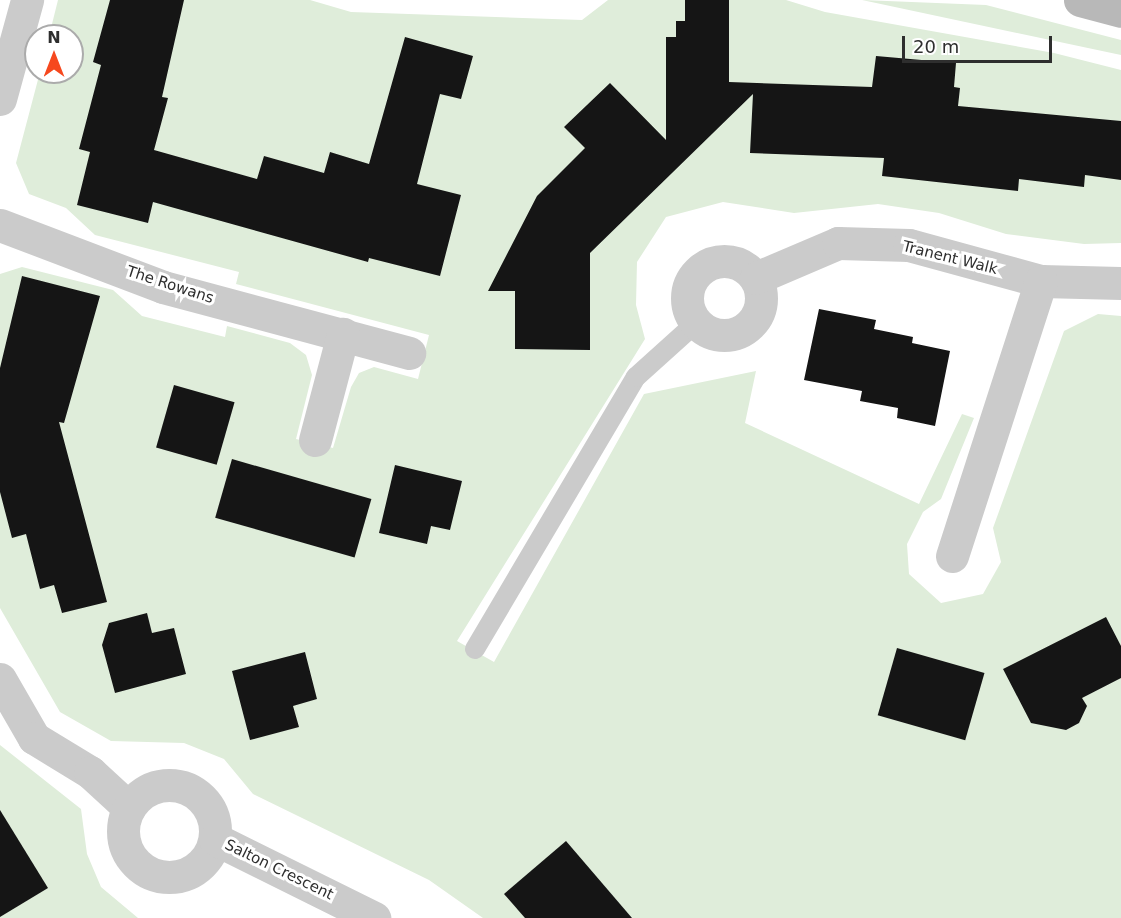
<!DOCTYPE html>
<html>
<head>
<meta charset="utf-8">
<style>
  body { margin:0 }
  #map { position:relative; width:1121px; height:918px; overflow:hidden; background:#fff; font-family:"DejaVu Sans",sans-serif }
  div>[style] { position:absolute }
  .green>* { inset:0; background:#dfedda }
  .building>* { inset:0; background:#151515; transform-origin:0 0 }
  .lane>* { height:20px; margin:-10px; padding:0 10px; transform-origin:10px; border-radius:10px; background:#cbcbcb }
  .street>* { height:33px; margin:-16.5px; padding:0 16.5px; transform-origin:16.5px; border-radius:16.5px; background:#cbcbcb }
  .street>.ring { margin:-16.5px; padding:0; box-sizing:content-box; background:none; border:33px solid #cbcbcb; border-radius:50% }
  .secondary>* { height:33px; margin:-16.5px; padding:0 16.5px; transform-origin:16.5px; border-radius:16.5px; background:#b8b8b8 }
  span { translate:-50% -50%; white-space:nowrap; text-align:center; line-height:1.15; -webkit-text-stroke:6px #fff; paint-order:stroke }
  .street-label { font-size:15px; color:#2e2e2e }
  .north { position:absolute; left:24px; top:24px; width:60px; height:60px; box-sizing:border-box; background:#fff; border:2px solid #ababab; border-radius:50%; rotate:0deg; font-size:16px; font-weight:700; line-height:24px; text-align:center; color:#2e2e2e }
  .north::after { content:''; display:block; margin:auto; width:21px; height:27px; background:#f6481e; clip-path:polygon(50% 0,100% 100%,50% 72%,0 100%) }
  .scale { position:absolute; left:902px; top:36px; width:150px; height:27px; box-sizing:border-box; border:3px solid #2e2e2e; border-top:0; padding-left:8px; font-size:18px; line-height:21px; white-space:nowrap; color:#2e2e2e; -webkit-text-stroke:4px #fff; paint-order:stroke }
</style>
</head>
<body>
<div id="map">
  <div class="green">
    <div style="clip-path:polygon(58px 0,310px 0,351px 12px,582px 20px,608px 0,786px 0,825px 12px,1054px 53px,1121px 70px,1121px 243px,1084px 244px,1006px 234px,939px 213px,878px 204px,794px 213px,723px 202px,666px 217px,637px 262px,636px 305px,645px 339px,457px 641px,494px 662px,644px 394px,756px 371px,745px 423px,919px 504px,962px 414px,974px 418px,941px 499px,923px 512px,907px 544px,909px 574px,941px 603px,983px 594px,1001px 562px,993px 528px,1064px 331px,1098px 314px,1121px 316px,1121px 918px,483px 918px,429px 880px,253px 794px,224px 759px,184px 743px,111px 741px,60px 712px,0 608px,0 274px,22px 267px,113px 290px,142px 316px,225px 337px,227px 326px,290px 343px,306px 355px,312px 375px,296px 439px,333px 448px,351px 387px,359px 373px,374px 367px,418px 379px,429px 335px,236px 284px,239px 272px,95px 235px,66px 208px,29px 194px,16px 163px,40px 72px,72px 72px,72px 36px,49px 36px)"></div>
    <div style="clip-path:polygon(862px 0,986px 5px,1121px 40px,1121px 55px)"></div>
    <div style="clip-path:polygon(0 745px,81px 809px,87px 854px,101px 887px,138px 918px,0 918px)"></div>
  </div>
  <div class="building">
    <div style="clip-path:polygon(110px 0,184px 0,162px 97px,168px 98px,154px 150px,257px 179px,264px 156px,324px 173px,330px 152px,369px 164px,405px 37px,473px 56px,461px 99px,440px 94px,417px 184px,461px 195px,440px 276px,369px 258px,368px 262px,153px 202px,148px 223px,77px 205px,90px 152px,79px 149px,101px 65px,93px 62px)"></div>
    <div style="clip-path:polygon(685px 0,729px 0,729px 82px,872px 87px,876px 56px,956px 63px,954px 87px,960px 88px,958px 106px,1121px 121px,1121px 180px,1085px 175px,1084px 187px,1019px 179px,1018px 191px,882px 176px,884px 158px,750px 153px,753px 94px,590px 253px,590px 350px,515px 349px,515px 291px,488px 291px,537px 196px,585px 148px,564px 127px,610px 83px,666px 140px,666px 37px,676px 37px,676px 21px,685px 21px)"></div>
    <div style="clip-path:polygon(22px 276px,100px 296px,64px 423px,59px 422px,107px 602px,62px 613px,54px 585px,40px 589px,26px 534px,12px 538px,0 492px,0 368px)"></div>
    <div style="clip-path:polygon(819px 309px,876px 320px,874px 329px,913px 337px,912px 343px,950px 351px,935px 426px,897px 418px,898px 408px,860px 401px,862px 391px,804px 380px)"></div>
    <div style="left:174px;top:385px;width:63px;height:65px;rotate:16deg"></div>
    <div style="left:232px;top:459px;width:145px;height:61px;rotate:16deg"></div>
    <div style="clip-path:polygon(395px 465px,462px 481px,450px 530px,431px 526px,427px 544px,379px 533px)"></div>
    <div style="clip-path:polygon(147px 613px,152px 633px,174px 628px,186px 674px,115px 693px,102px 645px,109px 623px)"></div>
    <div style="clip-path:polygon(1106px 617px,1121px 646px,1121px 678px,1082px 698px,1087px 706px,1079px 723px,1066px 730px,1031px 723px,1003px 669px)"></div>
    <div style="left:897px;top:648px;width:91px;height:70px;rotate:16deg"></div>
    <div style="clip-path:polygon(305px 652px,317px 699px,293px 706px,299px 727px,250px 740px,232px 671px)"></div>
    <div style="clip-path:polygon(0 810px,48px 888px,0 917px)"></div>
    <div style="clip-path:polygon(566px 841px,632px 918px,525px 918px,504px 894px)"></div>
  </div>
  <div class="lane">
    <div style="left:475px;top:649px;width:316px;rotate:-59.4deg"></div>
    <div style="left:636px;top:377px;width:81px;rotate:-42deg"></div>
  </div>
  <div class="street">
    <div style="left:0;top:99px;width:103px;rotate:-74.7deg"></div>
    <div style="left:0;top:225px;width:174px;rotate:20.8deg"></div>
    <div style="left:163px;top:287px;width:255px;rotate:15deg"></div>
    <div class="ring" style="left:687px;top:261px;width:41px;height:41px"></div>
    <div style="left:756px;top:278px;width:89px;rotate:-23.1deg"></div>
    <div style="left:838px;top:243px;width:71px;rotate:1.6deg"></div>
    <div style="left:909px;top:245px;width:137px;rotate:15.3deg"></div>
    <div style="left:1041px;top:281px;width:80px;rotate:1.4deg"></div>
    <div style="left:315px;top:440px;width:110px;rotate:-75.2deg"></div>
    <div style="left:952px;top:556px;width:289px;rotate:-72.1deg"></div>
    <div style="left:0;top:679px;width:68px;rotate:60deg"></div>
    <div style="left:34px;top:738px;width:66px;rotate:31.3deg"></div>
    <div style="left:90px;top:772px;width:53px;rotate:42.7deg"></div>
    <div class="ring" style="left:123px;top:785px;width:59px;height:59px"></div>
    <div style="left:215px;top:839px;width:178px;rotate:26.4deg"></div>
  </div>
  <div class="secondary">
    <div style="left:1080px;top:0;width:42px;rotate:15deg"></div>
  </div>
  <div class="street-label">
    <span style="left:950px;top:258px;rotate:14deg">Tranent Walk</span>
    <span style="left:170px;top:285px;rotate:18deg">The Rowans</span>
    <span style="left:279px;top:870px;rotate:26deg">Salton Crescent</span>
  </div>
  <div class="north">N</div>
  <div class="scale">20 m</div>
</div>
</body>
</html>
